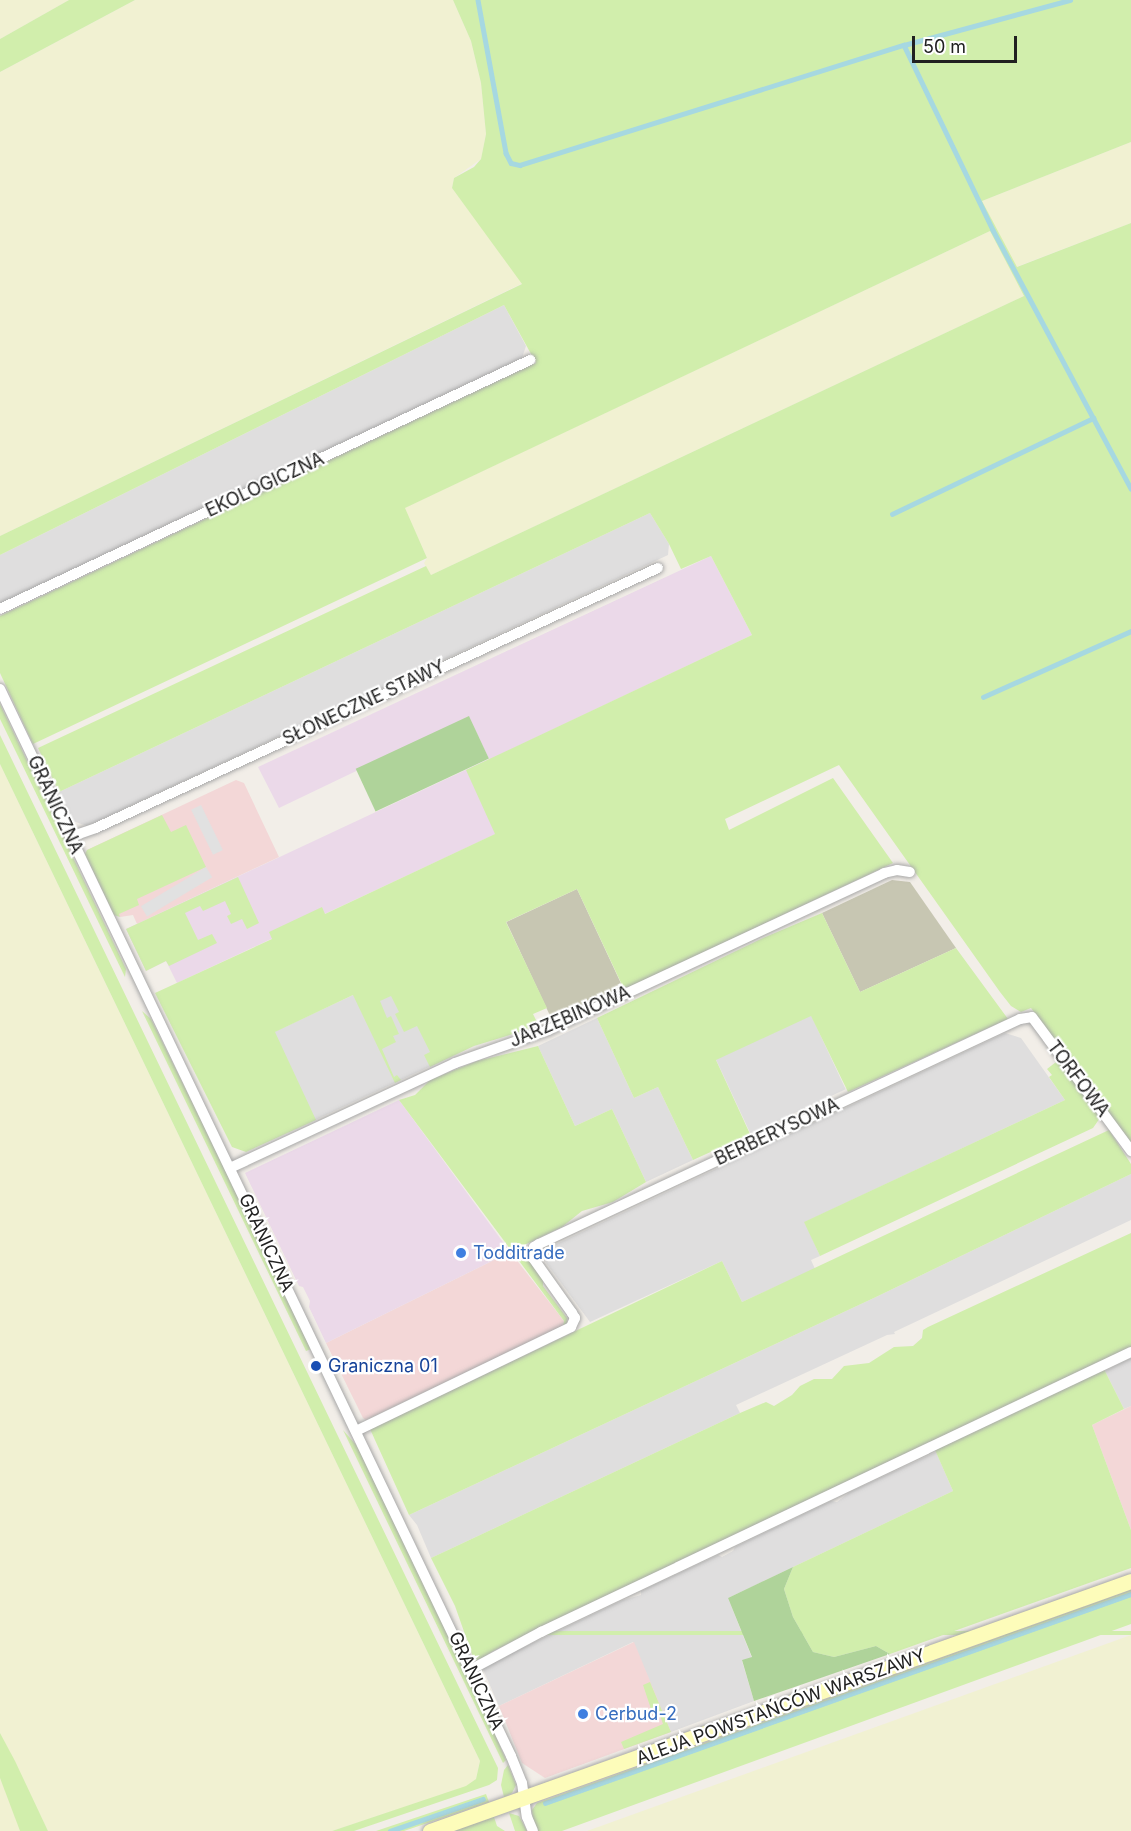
<!DOCTYPE html>
<html>
<head>
<meta charset="utf-8">
<style>
  body { margin:0 }
  #map { position:relative; width:1131px; height:1831px; overflow:hidden; background:#f2eee8; font-family:Inter,sans-serif }
  div>[style] { position:absolute }
  .residential>* { inset:0; background:#dfdede; transform-origin:0 0 }
  .commercial>* { inset:0; background:#f3d7d7 }
  .industrial>* { inset:0; background:#ebd9e9 }
  .construction>* { inset:0; background:#c7c6b2; transform-origin:0 0 }
  .farmland>* { inset:0; background:#f1f1d2 }
  .grass>* { inset:0; background:#d1eeac; transform-origin:0 0 }
  .forest>* { inset:0; background:#afd39a; transform-origin:0 0 }
  .parking>* { inset:0; background:#e1e1e1; transform-origin:0 0 }
  .stream>* { height:4.5px; margin:-2.25px; padding:0 2.25px; transform-origin:2.25px; border-radius:2.25px; background:#a6d8e1 }
  .roads { filter:drop-shadow(0 0 2px #a8a8a8) drop-shadow(0 0 2px #a8a8a8) }
  .street>* { height:10px; margin:-5px; padding:0 5px; transform-origin:5px; border-radius:5px; background:#fff }
  .secondary>* { height:15px; margin:-7.5px; padding:0 7.5px; transform-origin:7.5px; border-radius:7.5px; background:#fdfcba }
  .dots>* { width:16px; height:16px; translate:-50% -50%; box-sizing:border-box; border:3px solid #fff; border-radius:50% }
  span { translate:-50% -50%; white-space:nowrap; text-align:center; line-height:1.15; -webkit-text-stroke:4.5px #fff; paint-order:stroke }
  .street-label { font-size:18px; color:#212121 }
  .shop-label { font-size:18px; color:#366cbe }
  .left { translate:0 -50%; text-align:left }
  .transit-label { font-size:18px; color:#164399 }
  .scale { position:absolute; left:912px; top:36px; width:105px; height:27px; box-sizing:border-box; border:3px solid #212121; border-top:0; padding-left:8px; font-size:18px; line-height:21px; white-space:nowrap; color:#212121; -webkit-text-stroke:4px #fff; paint-order:stroke }
</style>
</head>
<body>
<div id="map">
  <div class="residential">
    <div style="clip-path:polygon(504px 305px,526px 346px,522px 358px,0 604px,0 555px)"></div>
    <div style="clip-path:polygon(650px 513px,669px 544px,668px 555px,87px 826px,73px 821px,59px 792px)"></div>
    <div style="left:409px;top:969px;width:97px;height:149px;rotate:65deg"></div>
    <div style="left:811px;top:1015px;width:82px;height:105px;rotate:65deg"></div>
    <div style="clip-path:polygon(597px 1018px,634px 1098px,658px 1087px,693px 1160px,646px 1182px,612px 1109px,575px 1126px,538px 1046px)"></div>
    <div style="clip-path:polygon(1005px 1033px,1021px 1038px,1065px 1100px,805px 1222px,820px 1256px,811px 1260px,815px 1269px,742px 1302px,722px 1261px,590px 1322px,544px 1260px,548px 1248px)"></div>
    <div style="clip-path:polygon(1131px 1174px,1131px 1220px,894px 1332px,895px 1334px,887px 1335px,736px 1405px,740px 1413px,431px 1558px,417px 1525px,409px 1515px,876px 1297px)"></div>
    <div style="clip-path:polygon(1131px 1358px,1131px 1406px,1124px 1409px,1105px 1371px)"></div>
    <div style="clip-path:polygon(936px 1452px,953px 1491px,728px 1598px,752px 1658px,742px 1661px,754px 1701px,671px 1732px,633px 1642px,499px 1706px,482px 1667px,623px 1600px,641px 1595px,641px 1591px,718px 1555px,722px 1557px,733px 1551px,735px 1547px,831px 1501px,837px 1502px,850px 1492px)"></div>
  </div>
  <div class="commercial">
    <div style="clip-path:polygon(236px 780px,244px 783px,279px 857px,137px 924px,133px 915px,120px 917px,87px 850px)"></div>
    <div style="clip-path:polygon(508px 1249px,564px 1321px,563px 1326px,366px 1420px,363px 1418px,326px 1343px,494px 1260px)"></div>
    <div style="clip-path:polygon(1131px 1406px,1131px 1530px,1092px 1425px)"></div>
    <div style="clip-path:polygon(634px 1642px,671px 1732px,545px 1778px,522px 1763px,499px 1706px)"></div>
  </div>
  <div class="industrial">
    <div style="clip-path:polygon(711px 556px,752px 635px,501px 754px,532px 817px,177px 983px,166px 961px,146px 971px,126px 929px,489px 759px,469px 717px,279px 808px,258px 767px)"></div>
    <div style="clip-path:polygon(399px 1100px,508px 1249px,494px 1260px,326px 1343px,309px 1307px,310px 1301px,303px 1287px,299px 1286px,245px 1173px)"></div>
  </div>
  <div class="construction">
    <div style="clip-path:polygon(892px 880px,910px 882px,956px 948px,860px 992px,822px 913px)"></div>
    <div style="left:577px;top:889px;width:108px;height:78px;rotate:65deg"></div>
  </div>
  <div class="farmland">
    <div style="clip-path:polygon(0 0,69px 0,0 39px)"></div>
    <div style="clip-path:polygon(135px 0,453px 0,471px 41px,481px 83px,486px 134px,481px 159px,454px 178px,452px 188px,523px 283px,0 536px,0 72px)"></div>
    <div style="clip-path:polygon(1131px 142px,1131px 223px,1016px 267px,982px 201px)"></div>
    <div style="clip-path:polygon(990px 231px,1024px 296px,431px 575px,424px 563px,427px 558px,404px 508px)"></div>
    <div style="clip-path:polygon(0 764px,480px 1761px,476px 1779px,466px 1787px,332px 1831px,48px 1831px,0 1733px)"></div>
    <div style="clip-path:polygon(1131px 1635px,1131px 1831px,587px 1831px)"></div>
    <div style="clip-path:polygon(0 1778px,11px 1803px,20px 1831px,0 1831px)"></div>
  </div>
  <div class="grass">
    <div style="clip-path:polygon(69px 0,135px 0,0 72px,0 39px)"></div>
    <div style="clip-path:polygon(453px 0,1131px 0,1131px 142px,982px 201px,1017px 267px,1131px 223px,1131px 1146px,1031px 1008px,1021px 1012px,1011px 1006px,1000px 992px,839px 765px,725px 819px,729px 830px,833px 778px,893px 863px,630px 987px,623px 987px,577px 889px,506px 922px,547px 1008px,533px 1014px,539px 1026px,474px 1046px,430px 1067px,424px 1055px,430px 1052px,417px 1026px,404px 1032px,395px 1014px,399px 1012px,391px 996px,380px 1001px,387px 1018px,391px 1016px,399px 1034px,393px 1036px,396px 1042px,382px 1049px,394px 1077px,397px 1075px,401px 1080px,395px 1083px,353px 995px,275px 1032px,316px 1120px,246px 1152px,232px 1147px,155px 993px,272px 939px,269px 932px,322px 907px,325px 914px,495px 834px,466px 770px,752px 635px,711px 556px,681px 569px,669px 544px,650px 513px,59px 792px,38px 748px,426px 566px,431px 575px,1024px 296px,990px 231px,405px 508px,427px 558px,33px 744px,0 673px,0 616px,536px 363px,504px 305px,0 555px,0 536px,522px 284px,452px 188px,454px 178px,474px 167px,481px 159px,486px 134px,481px 83px,471px 41px)"></div>
    <div style="clip-path:polygon(0 704px,126px 969px,125px 977px,0 719px)"></div>
    <div style="clip-path:polygon(0 735px,498px 1768px,497px 1780px,489px 1785px,354px 1831px,332px 1831px,466px 1786px,476px 1779px,480px 1761px,0 764px)"></div>
    <div style="clip-path:polygon(162px 815px,171px 832px,186px 825px,206px 867px,137px 899px,139px 905px,119px 914px,120px 917px,114px 915px,85px 854px,87px 850px)"></div>
    <div style="clip-path:polygon(238px 877px,259px 923px,247px 929px,242px 919px,231px 924px,227px 916px,231px 914px,225px 901px,203px 911px,200px 906px,185px 913px,198px 940px,212px 934px,217px 943px,169px 966px,166px 961px,146px 971px,126px 929px)"></div>
    <div style="clip-path:polygon(822px 913px,860px 992px,956px 948px,1008px 1019px,848px 1092px,811px 1016px,716px 1060px,750px 1134px,693px 1160px,658px 1087px,634px 1098px,597px 1018px,763px 938px)"></div>
    <div style="clip-path:polygon(142px 1011px,151px 1019px,196px 1110px,311px 1349px,306px 1351px)"></div>
    <div style="clip-path:polygon(538px 1046px,575px 1126px,612px 1109px,646px 1182px,613px 1202px,582px 1211px,562px 1227px,520px 1247px,543px 1278px,543px 1286px,567px 1318px,567px 1323px,563px 1326px,564px 1321px,399px 1100px,415px 1095px,430px 1080px,477px 1061px)"></div>
    <div style="clip-path:polygon(1056px 1062px,1060px 1063px,1100px 1118px,1093px 1128px,820px 1256px,804px 1222px,1065px 1100px,1049px 1077px,1052px 1075px,1047px 1069px)"></div>
    <div style="clip-path:polygon(1109px 1130px,1131px 1164px,1131px 1174px,876px 1297px,409px 1515px,370px 1429px,722px 1261px,742px 1302px)"></div>
    <div style="clip-path:polygon(1131px 1233px,1131px 1348px,493px 1651px,478px 1661px,474px 1660px,455px 1606px,431px 1558px,740px 1413px,766px 1402px,774px 1406px,792px 1395px,800px 1386px,814px 1379px,832px 1379px,844px 1366px,869px 1363px,894px 1347px,913px 1346px,922px 1338px,923px 1330px,928px 1327px)"></div>
    <div style="clip-path:polygon(1104px 1369px,1124px 1409px,1092px 1425px,1131px 1530px,1131px 1568px,890px 1654px,876px 1646px,834px 1657px,813px 1652px,793px 1617px,784px 1589px,793px 1567px,953px 1491px,935px 1450px)"></div>
    <div style="clip-path:polygon(343px 1430px,357px 1446px,479px 1698px,506px 1760px,503px 1763px)"></div>
    <div style="clip-path:polygon(1131px 1590px,1131px 1624px,562px 1831px,538px 1831px,533px 1820px,532px 1810px,537px 1803px)"></div>
    <div style="left:1131px;top:1631px;width:4px;height:590px;rotate:90deg"></div>
    <div style="clip-path:polygon(650px 1682px,671px 1732px,624px 1749px,621px 1742px,663px 1724px,657px 1707px,651px 1709px,643px 1685px)"></div>
    <div style="clip-path:polygon(0 1733px,15px 1761px,48px 1831px,20px 1831px,0 1778px)"></div>
    <div style="clip-path:polygon(508px 1765px,516px 1785px,512px 1793px,504px 1797px,501px 1785px,504px 1770px)"></div>
    <div style="clip-path:polygon(486px 1794px,489px 1802px,404px 1831px,376px 1831px)"></div>
    <div style="clip-path:polygon(509px 1813px,519px 1816px,527px 1831px,515px 1831px)"></div>
    <div style="clip-path:polygon(494px 1817px,497px 1826px,505px 1831px,454px 1831px)"></div>
  </div>
  <div class="forest">
    <div style="left:469px;top:716px;width:47px;height:125px;rotate:65deg"></div>
    <div style="clip-path:polygon(793px 1567px,784px 1589px,793px 1617px,813px 1652px,834px 1657px,876px 1646px,890px 1654px,754px 1701px,742px 1660px,752px 1657px,728px 1598px)"></div>
  </div>
  <div class="parking">
    <div style="left:201px;top:805px;width:50px;height:11px;rotate:64deg"></div>
    <div style="left:206px;top:867px;width:12px;height:76px;rotate:59deg"></div>
  </div>
  <div class="stream">
    <div style="left:478px;top:0;width:156px;rotate:79.6deg"></div>
    <div style="left:506px;top:153px;width:11px;rotate:63deg"></div>
    <div style="left:511px;top:163px;width:9px;rotate:13deg"></div>
    <div style="left:520px;top:165px;width:402px;rotate:-17.4deg"></div>
    <div style="left:904px;top:45px;width:172px;rotate:-15.2deg"></div>
    <div style="left:904px;top:45px;width:205px;rotate:64.3deg"></div>
    <div style="left:993px;top:230px;width:293px;rotate:61.9deg"></div>
    <div style="left:892px;top:514px;width:223px;rotate:-25.5deg"></div>
    <div style="left:983px;top:697px;width:162px;rotate:-24deg"></div>
    <div style="left:545px;top:1803px;width:622px;rotate:-19.63deg"></div>
    <div style="left:390px;top:1831px;width:98px;rotate:-19deg"></div>
  </div>
  <div class="roads">
    <div class="street">
      <div style="left:0;top:609px;width:586px;rotate:-25.16deg"></div>
      <div style="left:0;top:689px;width:1183px;rotate:64.41deg"></div>
      <div style="left:511px;top:1756px;width:29px;rotate:68deg"></div>
      <div style="left:522px;top:1783px;width:34px;rotate:82deg"></div>
      <div style="left:527px;top:1817px;width:15px;rotate:67deg"></div>
      <div style="left:70px;top:837px;width:28px;rotate:-19deg"></div>
      <div style="left:96px;top:828px;width:619px;rotate:-24.83deg"></div>
      <div style="left:230px;top:1168px;width:248px;rotate:-25deg"></div>
      <div style="left:455px;top:1063px;width:99px;rotate:-19.5deg"></div>
      <div style="left:548px;top:1030px;width:371px;rotate:-25deg"></div>
      <div style="left:884px;top:873px;width:13px;rotate:-13deg"></div>
      <div style="left:897px;top:870px;width:13px;rotate:9deg"></div>
      <div style="left:356px;top:1431px;width:239px;rotate:-25.8deg"></div>
      <div style="left:571px;top:1327px;width:10px;rotate:-66deg"></div>
      <div style="left:575px;top:1318px;width:6px;rotate:-121deg"></div>
      <div style="left:572px;top:1313px;width:67px;rotate:-125.3deg"></div>
      <div style="left:533px;top:1258px;width:11px;rotate:-85deg"></div>
      <div style="left:534px;top:1247px;width:6px;rotate:-31deg"></div>
      <div style="left:539px;top:1244px;width:531px;rotate:-25.07deg"></div>
      <div style="left:1020px;top:1019px;width:12px;rotate:-9deg"></div>
      <div style="left:1032px;top:1017px;width:167px;rotate:53.5deg"></div>
      <div style="left:470px;top:1670px;width:81px;rotate:-28.2deg"></div>
      <div style="left:541px;top:1632px;width:653px;rotate:-25.39deg"></div>
    </div>
    <div class="secondary">
      <div style="left:430px;top:1831px;width:744px;rotate:-19.63deg"></div>
    </div>
  </div>
  <div class="dots">
    <div style="left:461px;top:1253px;background:#3f7fe0"></div>
    <div style="left:316px;top:1366px;background:#1a4fb4"></div>
    <div style="left:583px;top:1714px;background:#3f7fe0"></div>
  </div>
  <div class="street-label">
    <span style="left:265px;top:485px;rotate:-25deg">EKOLOGICZNA</span>
    <span style="left:364px;top:703px;rotate:-25deg">SŁONECZNE STAWY</span>
    <span style="left:55px;top:805px;rotate:65deg">GRANICZNA</span>
    <span style="left:570px;top:1017px;rotate:-23deg">JARZĘBINOWA</span>
    <span style="left:1078px;top:1079px;rotate:53deg">TORFOWA</span>
    <span style="left:777px;top:1132px;rotate:-25deg">BERBERYSOWA</span>
    <span style="left:266px;top:1243px;rotate:65deg">GRANICZNA</span>
    <span style="left:476px;top:1681px;rotate:65deg">GRANICZNA</span>
    <span style="left:781px;top:1707px;rotate:-20deg">ALEJA POWSTAŃCÓW WARSZAWY</span>
  </div>
  <div class="shop-label">
    <span class="left" style="left:473px;top:1253px">Todditrade</span>
    <span class="left" style="left:595px;top:1714px">Cerbud-2</span>
  </div>
  <div class="transit-label">
    <span class="left" style="left:328px;top:1366px">Graniczna 01</span>
  </div>
  <div class="scale">50 m</div>
</div>
</body>
</html>
